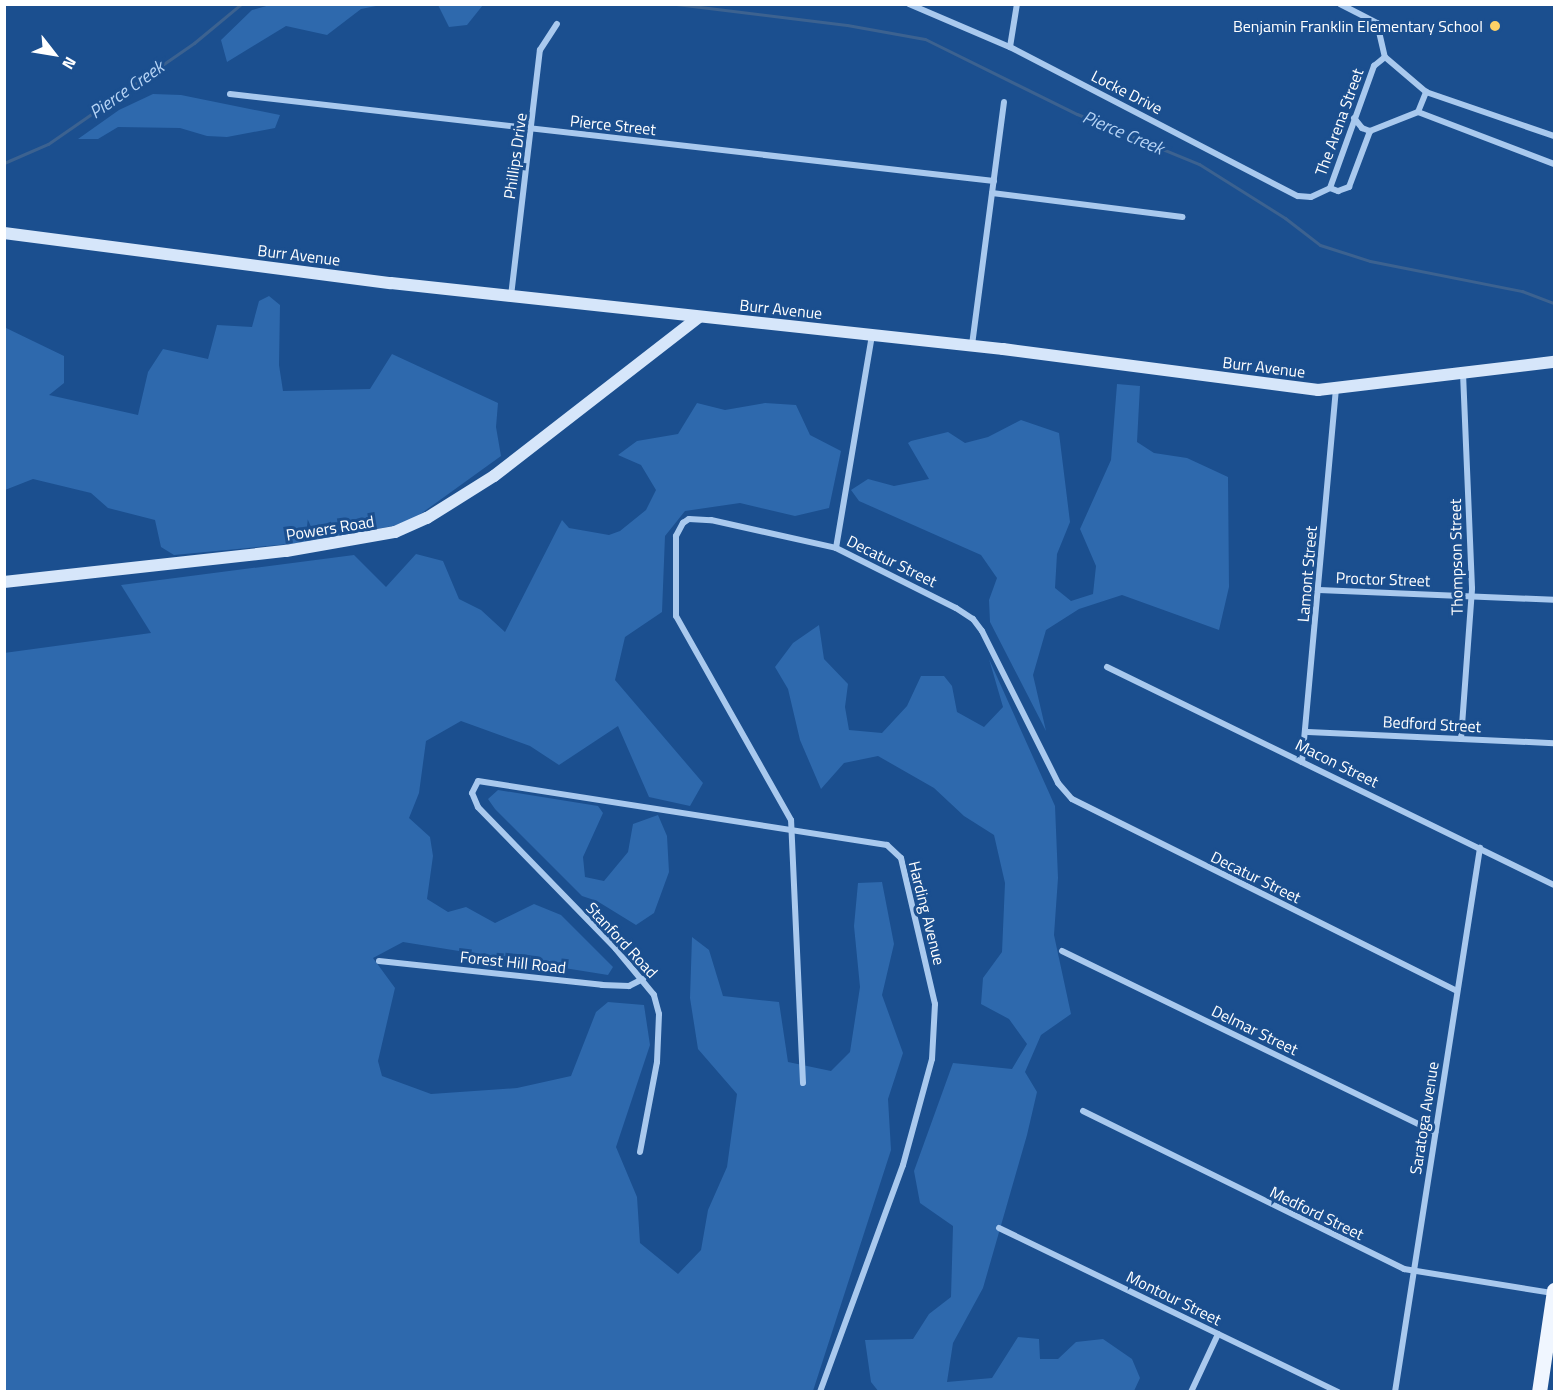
<!DOCTYPE html>
<html>
<head>
<meta charset="utf-8">
<style>
  body { margin:0 }
  #map { position:relative; width:1559px; height:1396px; overflow:hidden; background:#1b4f8f; font-family:"Titillium Web",sans-serif }
  div>[style] { position:absolute }
  .green>* { inset:0; background:#2e69ad }
  .stream>* { height:3px; margin:-1.5px; padding:0 1.5px; transform-origin:1.5px; border-radius:1.5px; background:#3c6290 }
  .street>* { height:6px; margin:-3px; padding:0 3px; transform-origin:3px; border-radius:3px; background:#a9c9ee }
  .secondary>* { height:12px; margin:-6px; padding:0 6px; transform-origin:6px; border-radius:6px; background:#d6e6fa }
  .primary>* { height:15px; margin:-7.5px; padding:0 7.5px; transform-origin:7.5px; border-radius:7.5px; background:#f0f6ff }
  .dots>* { width:16px; height:16px; translate:-50% -50%; box-sizing:border-box; border:3px solid #1b4f8f; border-radius:50% }
  span { translate:-50% -50%; white-space:nowrap; text-align:center; line-height:1.15; -webkit-text-stroke:6px #1b4f8f; paint-order:stroke }
  .poi-label { font-size:16px; color:#fff }
  .right { translate:-100% -50%; text-align:right }
  .street-label { font-size:16px; color:#fff }
  .water-label { font-size:18px; color:#b5d3f5; font-style:italic }
  .frame { position:absolute; inset:0; border:6px solid #fff; pointer-events:none }
  .north { position:absolute; left:24px; top:24px; width:60px; height:60px; -webkit-text-stroke:4px #1b4f8f; paint-order:stroke; rotate:121deg; font-size:16px; font-weight:700; line-height:24px; text-align:center; color:#fff }
  .north::after { content:''; display:block; margin:auto; width:21px; height:27px; background:#fff; clip-path:polygon(50% 0,100% 100%,50% 72%,0 100%) }
</style>
</head>
<body>
<div id="map">
  <div class="green">
    <div style="clip-path:polygon(270px 5px,270px 4px,381px 5px,361px 9px,327px 35px,286px 26px,227px 62px,221px 40px,252px 10px)"></div>
    <div style="clip-path:polygon(438px 5px,483px 5px,467px 25px,449px 27px)"></div>
    <div style="clip-path:polygon(153px 94px,181px 95px,280px 115px,275px 128px,227px 137px,207px 136px,180px 128px,118px 127px,98px 139px,78px 139px,119px 110px)"></div>
    <div style="clip-path:polygon(269px 296px,280px 305px,279px 365px,283px 391px,370px 389px,392px 354px,498px 403px,496px 427px,501px 456px,415px 518px,393px 526px,299px 543px,174px 555px,161px 547px,155px 520px,108px 508px,91px 493px,33px 479px,5px 490px,4px 327px,64px 356px,64px 383px,49px 395px,138px 415px,148px 372px,163px 349px,208px 359px,217px 325px,252px 327px,259px 301px)"></div>
    <div style="clip-path:polygon(1117px 384px,1140px 386px,1137px 442px,1154px 453px,1187px 458px,1228px 477px,1229px 587px,1219px 630px,1122px 595px,1079px 609px,1046px 630px,1033px 675px,1046px 731px,990px 622px,989px 600px,997px 578px,981px 555px,859px 501px,851px 490px,868px 479px,894px 486px,929px 479px,908px 443px,911px 441px,948px 432px,965px 443px,988px 437px,1021px 420px,1059px 433px,1070px 522px,1057px 554px,1055px 588px,1071px 601px,1093px 594px,1096px 566px,1080px 529px,1111px 460px)"></div>
    <div style="clip-path:polygon(697px 403px,725px 410px,765px 403px,796px 405px,810px 435px,841px 451px,829px 508px,795px 516px,740px 503px,685px 511px,665px 536px,662px 612px,625px 637px,615px 680px,703px 783px,690px 806px,649px 797px,618px 726px,559px 765px,530px 746px,461px 721px,426px 741px,419px 793px,409px 818px,430px 837px,433px 856px,427px 899px,448px 912px,466px 907px,495px 923px,534px 904px,561px 915px,613px 967px,608px 975px,403px 942px,373px 958px,395px 988px,378px 1061px,382px 1076px,431px 1094px,517px 1088px,571px 1076px,596px 1012px,608px 1002px,644px 1005px,650px 1045px,616px 1147px,637px 1197px,640px 1243px,678px 1274px,701px 1250px,708px 1210px,727px 1167px,737px 1094px,698px 1049px,690px 998px,692px 937px,709px 950px,723px 996px,779px 1002px,788px 1062px,831px 1071px,850px 1052px,860px 987px,854px 926px,858px 883px,882px 882px,894px 944px,882px 995px,903px 1053px,888px 1099px,891px 1150px,813px 1391px,5px 1391px,4px 653px,151px 633px,121px 585px,354px 555px,386px 587px,416px 554px,443px 561px,459px 599px,481px 610px,505px 632px,562px 520px,569px 528px,609px 535px,620px 531px,646px 510px,656px 490px,641px 465px,618px 455px,637px 441px,678px 434px)"></div>
    <div style="clip-path:polygon(819px 625px,824px 659px,848px 684px,845px 707px,849px 730px,882px 733px,907px 706px,921px 676px,944px 676px,952px 686px,957px 712px,984px 727px,1003px 707px,989px 659px,1055px 806px,1058px 878px,1054px 935px,1071px 1014px,1041px 1035px,1025px 1072px,1037px 1092px,1027px 1135px,983px 1288px,953px 1343px,947px 1382px,992px 1378px,1018px 1337px,1039px 1339px,1040px 1359px,1058px 1359px,1076px 1342px,1103px 1339px,1132px 1359px,1140px 1378px,1134px 1391px,879px 1392px,871px 1382px,865px 1340px,913px 1339px,929px 1314px,951px 1297px,953px 1226px,920px 1203px,914px 1171px,953px 1063px,1012px 1069px,1027px 1044px,1009px 1019px,981px 1004px,983px 978px,1002px 952px,1005px 883px,994px 835px,964px 816px,934px 788px,878px 756px,844px 763px,821px 789px,800px 740px,788px 689px,775px 667px,793px 643px)"></div>
    <div style="clip-path:polygon(498px 790px,598px 806px,603px 813px,583px 857px,585px 877px,604px 881px,628px 852px,633px 824px,658px 815px,667px 836px,669px 872px,654px 913px,636px 925px,597px 901px,582px 896px,495px 809px,488px 799px)"></div>
  </div>
  <div class="stream">
    <div style="left:676px;top:4px;width:172px;rotate:7deg"></div>
    <div style="left:847px;top:25px;width:79px;rotate:10.2deg"></div>
    <div style="left:925px;top:39px;width:169px;rotate:26.3deg"></div>
    <div style="left:1077px;top:114px;width:132px;rotate:22.3deg"></div>
    <div style="left:1199px;top:164px;width:102px;rotate:32.1deg"></div>
    <div style="left:1285px;top:218px;width:44px;rotate:37.6deg"></div>
    <div style="left:1320px;top:245px;width:52px;rotate:17.7deg"></div>
    <div style="left:1370px;top:261px;width:155px;rotate:11.2deg"></div>
    <div style="left:1522px;top:291px;width:34px;rotate:21deg"></div>
    <div style="left:4px;top:163px;width:48px;rotate:-23.4deg"></div>
    <div style="left:48px;top:144px;width:178px;rotate:-34.7deg"></div>
    <div style="left:194px;top:43px;width:61px;rotate:-39.7deg"></div>
  </div>
  <div class="street">
    <div style="left:909px;top:4px;width:110px;rotate:23.1deg"></div>
    <div style="left:1010px;top:47px;width:324px;rotate:27.4deg"></div>
    <div style="left:1298px;top:196px;width:13px;rotate:4deg"></div>
    <div style="left:1311px;top:197px;width:21px;rotate:-25deg"></div>
    <div style="left:1340px;top:4px;width:42px;rotate:27.2deg"></div>
    <div style="left:1377px;top:23px;width:35px;rotate:77deg"></div>
    <div style="left:1010px;top:47px;width:44px;rotate:-80.8deg"></div>
    <div style="left:1385px;top:57px;width:54px;rotate:40.5deg"></div>
    <div style="left:1426px;top:92px;width:135px;rotate:19deg"></div>
    <div style="left:230px;top:94px;width:769px;rotate:6.5deg"></div>
    <div style="left:1418px;top:112px;width:22px;rotate:-68deg"></div>
    <div style="left:1354px;top:118px;width:13px;rotate:51deg"></div>
    <div style="left:1362px;top:128px;width:9px;rotate:21deg"></div>
    <div style="left:1330px;top:188px;width:9px;rotate:21deg"></div>
    <div style="left:1338px;top:191px;width:12px;rotate:-20deg"></div>
    <div style="left:1349px;top:187px;width:60px;rotate:-69.4deg"></div>
    <div style="left:1370px;top:131px;width:52px;rotate:-21.6deg"></div>
    <div style="left:1418px;top:112px;width:146px;rotate:20.9deg"></div>
    <div style="left:1330px;top:188px;width:130px;rotate:-70.2deg"></div>
    <div style="left:1374px;top:66px;width:14px;rotate:-39deg"></div>
    <div style="left:992px;top:193px;width:192px;rotate:7.2deg"></div>
    <div style="left:511px;top:296px;width:248px;rotate:-83.3deg"></div>
    <div style="left:540px;top:50px;width:31px;rotate:-57deg"></div>
    <div style="left:972px;top:345px;width:245px;rotate:-82.5deg"></div>
    <div style="left:836px;top:548px;width:216px;rotate:-80.4deg"></div>
    <div style="left:1319px;top:590px;width:235px;rotate:2.4deg"></div>
    <div style="left:1107px;top:667px;width:497px;rotate:26deg"></div>
    <div style="left:1308px;top:732px;width:246px;rotate:2.6deg"></div>
    <div style="left:1461px;top:739px;width:151px;rotate:-85.8deg"></div>
    <div style="left:1472px;top:588px;width:214px;rotate:-92.4deg"></div>
    <div style="left:1302px;top:762px;width:375px;rotate:-84.8deg"></div>
    <div style="left:1062px;top:951px;width:415px;rotate:25.9deg"></div>
    <div style="left:379px;top:961px;width:224px;rotate:6.1deg"></div>
    <div style="left:602px;top:985px;width:27px;rotate:2deg"></div>
    <div style="left:629px;top:986px;width:16px;rotate:-27deg"></div>
    <div style="left:803px;top:1083px;width:263px;rotate:-92.6deg"></div>
    <div style="left:791px;top:820px;width:234px;rotate:-119.4deg"></div>
    <div style="left:676px;top:616px;width:80px;rotate:-90deg"></div>
    <div style="left:676px;top:536px;width:15px;rotate:-62deg"></div>
    <div style="left:683px;top:523px;width:7px;rotate:-34deg"></div>
    <div style="left:689px;top:519px;width:22px;rotate:3deg"></div>
    <div style="left:711px;top:520px;width:128px;rotate:12.6deg"></div>
    <div style="left:836px;top:548px;width:134px;rotate:26.6deg"></div>
    <div style="left:956px;top:608px;width:20px;rotate:33deg"></div>
    <div style="left:973px;top:619px;width:15px;rotate:53deg"></div>
    <div style="left:982px;top:631px;width:170px;rotate:63.4deg"></div>
    <div style="left:1058px;top:783px;width:21px;rotate:49deg"></div>
    <div style="left:1072px;top:799px;width:430px;rotate:26.5deg"></div>
    <div style="left:1083px;top:1111px;width:358px;rotate:26.2deg"></div>
    <div style="left:1404px;top:1269px;width:151px;rotate:9.2deg"></div>
    <div style="left:640px;top:1152px;width:92px;rotate:-79.3deg"></div>
    <div style="left:657px;top:1062px;width:48px;rotate:-87.6deg"></div>
    <div style="left:659px;top:1014px;width:20px;rotate:-105deg"></div>
    <div style="left:654px;top:995px;width:60px;rotate:-129.6deg"></div>
    <div style="left:616px;top:949px;width:198px;rotate:-134.2deg"></div>
    <div style="left:478px;top:807px;width:15px;rotate:-113deg"></div>
    <div style="left:472px;top:793px;width:13px;rotate:-63deg"></div>
    <div style="left:478px;top:781px;width:414px;rotate:8.9deg"></div>
    <div style="left:887px;top:845px;width:19px;rotate:43deg"></div>
    <div style="left:901px;top:858px;width:150px;rotate:76.9deg"></div>
    <div style="left:935px;top:1004px;width:55px;rotate:93.1deg"></div>
    <div style="left:932px;top:1059px;width:110px;rotate:105.3deg"></div>
    <div style="left:903px;top:1165px;width:242px;rotate:110.1deg"></div>
    <div style="left:999px;top:1228px;width:377px;rotate:25.8deg"></div>
    <div style="left:1191px;top:1392px;width:64px;rotate:-65deg"></div>
    <div style="left:1395px;top:1392px;width:551px;rotate:-81.12deg"></div>
  </div>
  <div class="secondary">
    <div style="left:4px;top:233px;width:390px;rotate:7.4deg"></div>
    <div style="left:391px;top:283px;width:616px;rotate:6.16deg"></div>
    <div style="left:1003px;top:349px;width:318px;rotate:7.4deg"></div>
    <div style="left:1318px;top:390px;width:238px;rotate:-6.8deg"></div>
    <div style="left:4px;top:582px;width:284px;rotate:-6.3deg"></div>
    <div style="left:286px;top:551px;width:111px;rotate:-9.9deg"></div>
    <div style="left:395px;top:532px;width:35px;rotate:-24deg"></div>
    <div style="left:427px;top:518px;width:79px;rotate:-32.1deg"></div>
    <div style="left:494px;top:476px;width:259px;rotate:-37.8deg"></div>
  </div>
  <div class="primary">
    <div style="left:1539px;top:1392px;width:103px;rotate:-81.6deg"></div>
  </div>
  <div class="dots">
    <div style="left:1495px;top:26px;background:#ffd166"></div>
  </div>
  <div class="poi-label">
    <span class="right" style="left:1483px;top:26px">Benjamin Franklin Elementary School</span>
  </div>
  <div class="street-label">
    <span style="left:1127px;top:92px;rotate:27deg">Locke Drive</span>
    <span style="left:1339px;top:122px;rotate:-70deg">The Arena Street</span>
    <span style="left:613px;top:125px;rotate:6deg">Pierce Street</span>
    <span style="left:515px;top:156px;rotate:-82deg">Phillips Drive</span>
    <span style="left:299px;top:255px;rotate:7deg">Burr Avenue</span>
    <span style="left:781px;top:309px;rotate:6deg">Burr Avenue</span>
    <span style="left:1264px;top:367px;rotate:7deg">Burr Avenue</span>
    <span style="left:330px;top:528px;rotate:-9deg">Powers Road</span>
    <span style="left:1456px;top:557px;rotate:-91deg">Thompson Street</span>
    <span style="left:892px;top:561px;rotate:26deg">Decatur Street</span>
    <span style="left:1307px;top:574px;rotate:-85deg">Lamont Street</span>
    <span style="left:1383px;top:579px;rotate:2deg">Proctor Street</span>
    <span style="left:1432px;top:724px;rotate:3deg">Bedford Street</span>
    <span style="left:1337px;top:763px;rotate:26deg">Macon Street</span>
    <span style="left:1256px;top:877px;rotate:26deg">Decatur Street</span>
    <span style="left:927px;top:913px;rotate:76deg">Harding Avenue</span>
    <span style="left:622px;top:940px;rotate:47deg">Stanford Road</span>
    <span style="left:513px;top:962px;rotate:6deg">Forest Hill Road</span>
    <span style="left:1255px;top:1030px;rotate:26deg">Delmar Street</span>
    <span style="left:1424px;top:1118px;rotate:-81deg">Saratoga Avenue</span>
    <span style="left:1317px;top:1213px;rotate:26deg">Medford Street</span>
    <span style="left:1174px;top:1298px;rotate:26deg">Montour Street</span>
  </div>
  <div class="water-label">
    <span style="left:127px;top:90px;rotate:-35deg">Pierce Creek</span>
    <span style="left:1123px;top:133px;rotate:23deg">Pierce Creek</span>
  </div>
  <div class="frame"></div>
  <div class="north">N</div>
</div>
</body>
</html>
